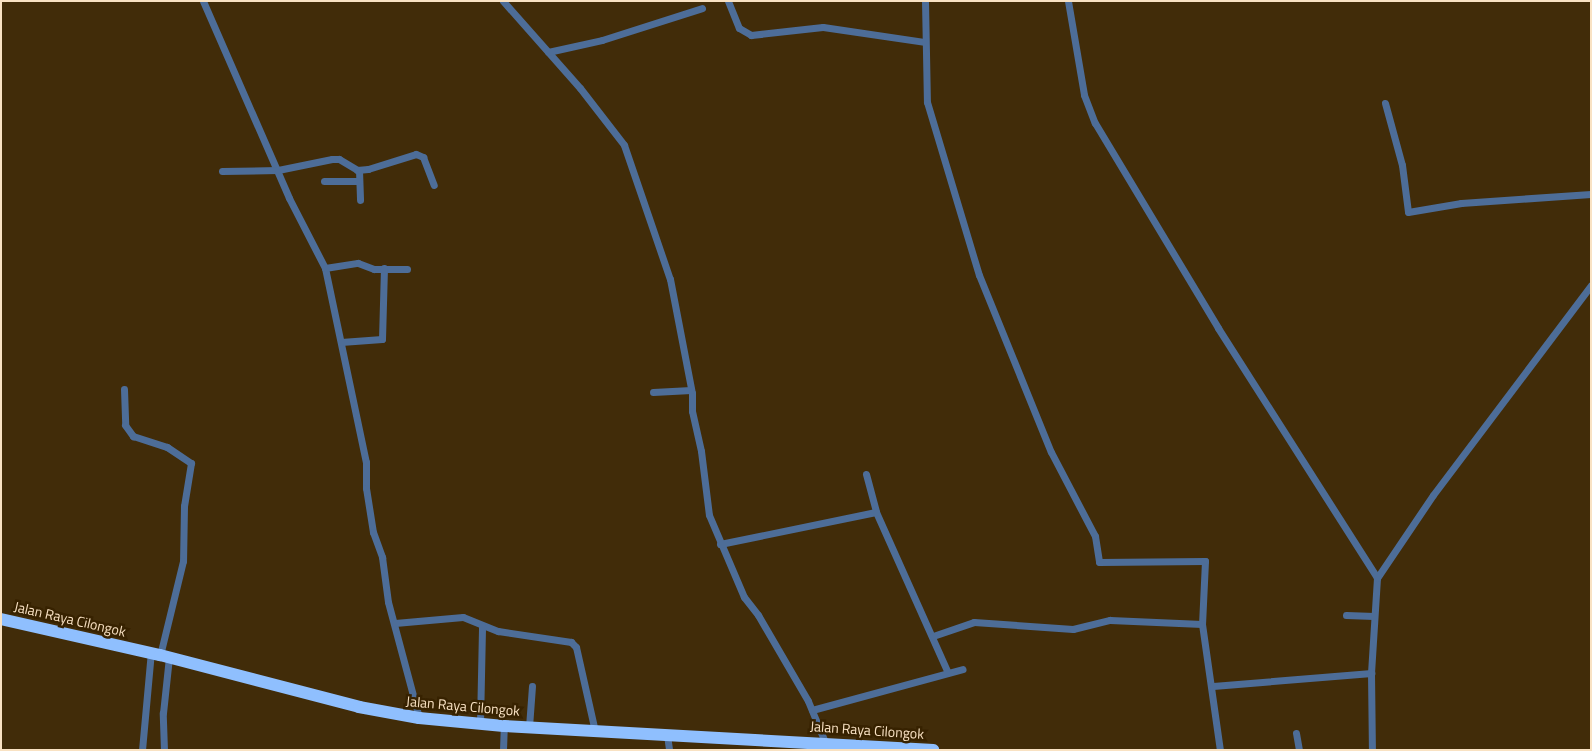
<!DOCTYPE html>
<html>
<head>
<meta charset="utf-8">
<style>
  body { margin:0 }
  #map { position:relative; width:1592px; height:751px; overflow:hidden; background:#412c09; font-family:"Titillium Web",sans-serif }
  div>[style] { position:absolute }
  .street>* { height:7px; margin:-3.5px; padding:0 3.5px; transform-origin:3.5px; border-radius:3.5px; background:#4d6d98 }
  .highway>* { height:12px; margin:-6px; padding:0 6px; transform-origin:6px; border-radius:6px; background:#8fbffe }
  span { translate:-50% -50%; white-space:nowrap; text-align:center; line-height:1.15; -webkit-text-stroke:5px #372200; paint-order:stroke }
  .street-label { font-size:14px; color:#f9e2c3 }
  .frame { position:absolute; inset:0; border:2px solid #f9e2c3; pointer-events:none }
</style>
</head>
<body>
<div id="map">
  <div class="street">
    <div style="left:203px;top:1px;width:215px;rotate:66.4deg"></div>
    <div style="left:289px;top:198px;width:79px;rotate:62.8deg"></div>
    <div style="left:325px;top:268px;width:198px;rotate:78.1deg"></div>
    <div style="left:366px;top:462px;width:26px;rotate:90deg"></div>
    <div style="left:366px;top:488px;width:45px;rotate:81deg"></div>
    <div style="left:373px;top:532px;width:27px;rotate:70deg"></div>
    <div style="left:382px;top:557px;width:45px;rotate:82.4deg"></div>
    <div style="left:388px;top:602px;width:120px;rotate:75deg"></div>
    <div style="left:503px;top:1px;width:116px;rotate:48.5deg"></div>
    <div style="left:580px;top:88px;width:72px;rotate:52.3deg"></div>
    <div style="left:624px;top:145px;width:142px;rotate:71.1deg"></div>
    <div style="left:670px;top:279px;width:116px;rotate:79.1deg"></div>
    <div style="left:692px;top:393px;width:18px;rotate:90deg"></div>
    <div style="left:692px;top:411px;width:41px;rotate:77.3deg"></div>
    <div style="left:701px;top:451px;width:64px;rotate:82.9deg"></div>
    <div style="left:709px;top:515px;width:89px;rotate:66.9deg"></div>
    <div style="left:744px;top:597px;width:23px;rotate:52deg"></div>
    <div style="left:758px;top:615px;width:99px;rotate:59.8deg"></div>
    <div style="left:808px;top:701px;width:44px;rotate:67.5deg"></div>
    <div style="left:728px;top:1px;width:29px;rotate:68deg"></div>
    <div style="left:739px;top:28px;width:14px;rotate:30deg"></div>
    <div style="left:751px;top:35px;width:72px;rotate:-6.3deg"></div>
    <div style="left:823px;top:27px;width:102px;rotate:8.4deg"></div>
    <div style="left:925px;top:1px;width:101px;rotate:88.9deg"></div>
    <div style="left:927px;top:102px;width:181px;rotate:73.3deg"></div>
    <div style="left:979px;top:275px;width:191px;rotate:67.9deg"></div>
    <div style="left:1051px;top:452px;width:95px;rotate:62.4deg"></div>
    <div style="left:1095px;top:536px;width:26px;rotate:81deg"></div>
    <div style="left:1099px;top:562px;width:106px;rotate:-0.5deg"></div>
    <div style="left:1205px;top:561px;width:63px;rotate:92.7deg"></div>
    <div style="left:1202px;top:624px;width:127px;rotate:81.9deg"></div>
    <div style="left:1068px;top:1px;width:95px;rotate:80.3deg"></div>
    <div style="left:1084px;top:95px;width:30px;rotate:69deg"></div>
    <div style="left:1095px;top:123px;width:239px;rotate:59deg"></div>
    <div style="left:1218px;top:328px;width:296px;rotate:57.5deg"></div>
    <div style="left:548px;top:52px;width:55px;rotate:-12.5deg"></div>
    <div style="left:602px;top:40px;width:105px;rotate:-17.7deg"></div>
    <div style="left:1385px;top:103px;width:64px;rotate:74.7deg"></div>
    <div style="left:1402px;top:165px;width:47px;rotate:82.7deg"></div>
    <div style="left:1408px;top:212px;width:54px;rotate:-9.6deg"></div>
    <div style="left:1461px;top:203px;width:130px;rotate:-4deg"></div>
    <div style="left:359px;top:170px;width:30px;rotate:88deg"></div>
    <div style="left:222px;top:171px;width:56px;rotate:-1deg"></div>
    <div style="left:278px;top:170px;width:55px;rotate:-11.5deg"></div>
    <div style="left:332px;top:159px;width:7px"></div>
    <div style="left:339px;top:159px;width:21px;rotate:31deg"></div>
    <div style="left:357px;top:170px;width:11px;rotate:-5deg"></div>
    <div style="left:368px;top:169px;width:50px;rotate:-17.4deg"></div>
    <div style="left:416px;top:154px;width:8px;rotate:23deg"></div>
    <div style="left:423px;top:157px;width:30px;rotate:69deg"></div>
    <div style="left:324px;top:181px;width:35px"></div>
    <div style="left:325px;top:268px;width:33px;rotate:-9deg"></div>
    <div style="left:358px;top:263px;width:17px;rotate:21deg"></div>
    <div style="left:374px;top:269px;width:33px"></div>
    <div style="left:341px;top:342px;width:41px;rotate:-4.2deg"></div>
    <div style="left:382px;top:339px;width:71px;rotate:-88.4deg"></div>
    <div style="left:124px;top:389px;width:36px;rotate:88deg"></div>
    <div style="left:125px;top:425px;width:14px;rotate:54deg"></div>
    <div style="left:133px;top:436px;width:36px;rotate:18deg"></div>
    <div style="left:167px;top:447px;width:29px;rotate:34deg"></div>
    <div style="left:191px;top:463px;width:44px;rotate:99.2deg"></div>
    <div style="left:184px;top:506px;width:55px;rotate:91deg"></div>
    <div style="left:183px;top:561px;width:97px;rotate:103.7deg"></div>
    <div style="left:653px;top:392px;width:38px;rotate:-3deg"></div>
    <div style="left:866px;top:474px;width:39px;rotate:75deg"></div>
    <div style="left:876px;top:512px;width:176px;rotate:65.9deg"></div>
    <div style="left:720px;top:544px;width:159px;rotate:-11.6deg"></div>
    <div style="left:1346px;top:615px;width:28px;rotate:2deg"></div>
    <div style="left:395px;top:623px;width:68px;rotate:-5deg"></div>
    <div style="left:463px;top:617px;width:38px;rotate:22deg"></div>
    <div style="left:498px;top:631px;width:74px;rotate:8.6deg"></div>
    <div style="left:571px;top:642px;width:7px;rotate:45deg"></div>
    <div style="left:576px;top:647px;width:86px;rotate:77.3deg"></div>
    <div style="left:933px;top:636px;width:43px;rotate:-18.9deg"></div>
    <div style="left:974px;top:622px;width:99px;rotate:4deg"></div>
    <div style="left:1073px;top:629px;width:38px;rotate:-14deg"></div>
    <div style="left:1110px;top:620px;width:92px;rotate:2.5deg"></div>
    <div style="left:1371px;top:673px;width:95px;rotate:-86.4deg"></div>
    <div style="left:1377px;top:578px;width:100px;rotate:-56deg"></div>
    <div style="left:1433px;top:495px;width:263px;rotate:-53deg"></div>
    <div style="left:1213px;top:686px;width:159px;rotate:-4.7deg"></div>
    <div style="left:1371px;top:673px;width:77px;rotate:89.3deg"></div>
    <div style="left:812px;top:710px;width:156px;rotate:-15.2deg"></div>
    <div style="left:480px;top:724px;width:98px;rotate:-88.8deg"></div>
    <div style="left:529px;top:727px;width:41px;rotate:-85.8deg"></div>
    <div style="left:1296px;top:733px;width:17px;rotate:80deg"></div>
    <div style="left:667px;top:735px;width:15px;rotate:82deg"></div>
    <div style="left:142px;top:750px;width:98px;rotate:-84.8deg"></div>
    <div style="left:164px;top:750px;width:37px;rotate:-92deg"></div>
    <div style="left:163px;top:713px;width:56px;rotate:-83.9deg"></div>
    <div style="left:503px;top:750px;width:24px;rotate:-88deg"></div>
  </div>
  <div class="highway">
    <div style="left:1px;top:619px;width:163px;rotate:12.8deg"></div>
    <div style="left:160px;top:655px;width:206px;rotate:14.6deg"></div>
    <div style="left:359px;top:707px;width:61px;rotate:10.4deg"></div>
    <div style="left:419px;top:718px;width:85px;rotate:5.4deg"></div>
    <div style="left:504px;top:726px;width:430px;rotate:3.2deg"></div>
  </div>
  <div class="street-label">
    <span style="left:70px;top:619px;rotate:13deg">Jalan Raya Cilongok</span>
    <span style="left:463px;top:706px;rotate:5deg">Jalan Raya Cilongok</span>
    <span style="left:867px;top:730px;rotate:4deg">Jalan Raya Cilongok</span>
  </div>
  <div class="frame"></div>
</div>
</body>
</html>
